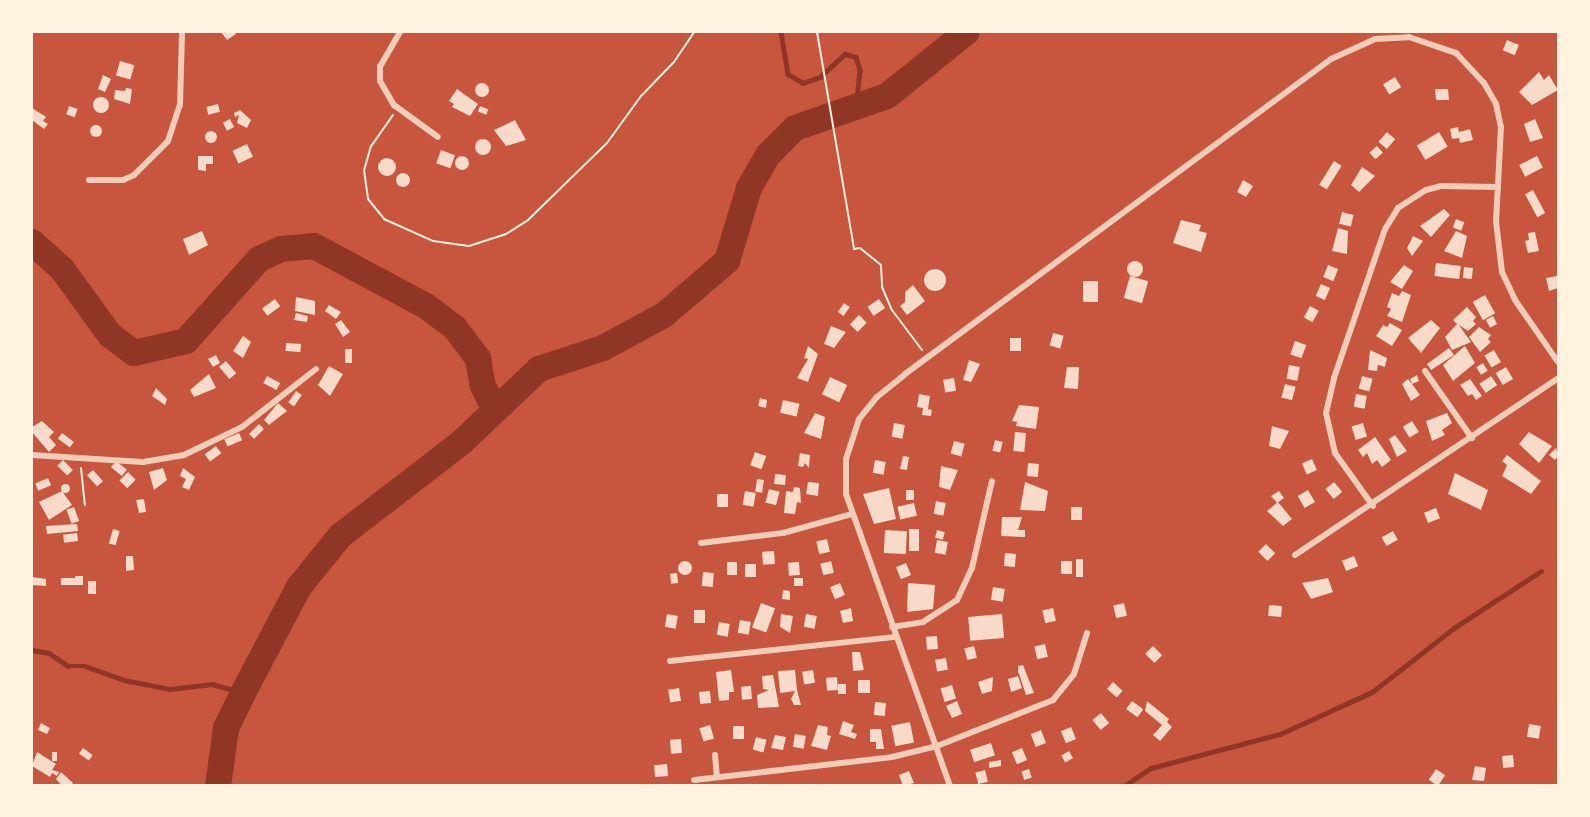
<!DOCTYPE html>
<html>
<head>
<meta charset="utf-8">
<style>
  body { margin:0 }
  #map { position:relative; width:1590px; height:817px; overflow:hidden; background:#c8553d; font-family:Barlow,sans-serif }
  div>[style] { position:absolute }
  .stream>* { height:4.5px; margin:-2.25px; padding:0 2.25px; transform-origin:2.25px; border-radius:2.25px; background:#8f3625 }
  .river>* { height:26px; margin:-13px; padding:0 13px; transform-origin:13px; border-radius:13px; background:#8f3625 }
  .building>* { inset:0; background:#f7dbc8; transform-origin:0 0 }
  .round { border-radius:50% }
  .path>* { height:2px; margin:-1px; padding:0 1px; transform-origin:1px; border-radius:1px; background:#fff3e0 }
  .minor>* { height:6px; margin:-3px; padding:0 3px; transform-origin:3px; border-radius:3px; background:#f1ccb7 }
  span { translate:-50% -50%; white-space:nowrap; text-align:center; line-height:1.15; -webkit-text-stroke:4.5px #fff3e0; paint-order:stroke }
  .frame { position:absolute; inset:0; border:33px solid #fff3e0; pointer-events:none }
</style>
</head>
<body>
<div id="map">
  <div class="stream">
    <div style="left:781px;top:32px;width:43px;rotate:80.5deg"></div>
    <div style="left:788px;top:74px;width:17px;rotate:31deg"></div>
    <div style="left:803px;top:83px;width:18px;rotate:-19deg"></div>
    <div style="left:820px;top:77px;width:34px;rotate:-43deg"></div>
    <div style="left:845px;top:54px;width:11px;rotate:15deg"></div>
    <div style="left:856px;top:57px;width:14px;rotate:73deg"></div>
    <div style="left:860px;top:70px;width:36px;rotate:96deg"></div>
    <div style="left:32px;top:650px;width:17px;rotate:10deg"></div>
    <div style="left:49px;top:653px;width:23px;rotate:34deg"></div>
    <div style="left:68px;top:666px;width:17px"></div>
    <div style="left:85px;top:666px;width:41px;rotate:19.7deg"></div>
    <div style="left:124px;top:680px;width:47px;rotate:11.1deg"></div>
    <div style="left:170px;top:689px;width:42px;rotate:-6.8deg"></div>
    <div style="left:212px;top:684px;width:32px;rotate:16deg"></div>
    <div style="left:1124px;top:786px;width:32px;rotate:-34deg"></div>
    <div style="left:1151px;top:768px;width:133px;rotate:-14.8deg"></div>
    <div style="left:1280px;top:734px;width:101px;rotate:-24.5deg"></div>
    <div style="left:1372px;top:692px;width:104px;rotate:-38deg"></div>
    <div style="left:1454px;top:628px;width:104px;rotate:-33.2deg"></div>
  </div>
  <div class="river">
    <div style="left:32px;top:242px;width:40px;rotate:42deg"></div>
    <div style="left:62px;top:269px;width:82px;rotate:54deg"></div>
    <div style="left:110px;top:335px;width:30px;rotate:37deg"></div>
    <div style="left:134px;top:353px;width:53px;rotate:-13deg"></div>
    <div style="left:186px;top:341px;width:110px;rotate:-48.3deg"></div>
    <div style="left:259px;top:259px;width:24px;rotate:-24deg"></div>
    <div style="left:281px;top:249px;width:33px;rotate:-5deg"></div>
    <div style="left:314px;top:246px;width:127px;rotate:28.2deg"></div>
    <div style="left:426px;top:306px;width:36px;rotate:37deg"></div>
    <div style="left:455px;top:328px;width:39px;rotate:53deg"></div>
    <div style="left:478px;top:359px;width:27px;rotate:80deg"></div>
    <div style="left:483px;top:386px;width:13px;rotate:63deg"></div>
    <div style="left:489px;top:398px;width:15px;rotate:20deg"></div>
    <div style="left:218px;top:786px;width:59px;rotate:-82.1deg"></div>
    <div style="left:226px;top:728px;width:39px;rotate:-64deg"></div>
    <div style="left:243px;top:693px;width:120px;rotate:-62.2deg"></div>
    <div style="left:299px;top:587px;width:65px;rotate:-51.2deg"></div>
    <div style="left:340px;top:536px;width:154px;rotate:-37.6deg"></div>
    <div style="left:462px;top:442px;width:106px;rotate:-43.5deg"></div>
    <div style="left:539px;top:369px;width:67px;rotate:-18.2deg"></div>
    <div style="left:603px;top:348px;width:69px;rotate:-28.4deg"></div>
    <div style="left:664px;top:315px;width:83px;rotate:-40.6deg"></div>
    <div style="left:727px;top:261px;width:76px;rotate:-73.2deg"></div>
    <div style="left:749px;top:188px;width:38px;rotate:-60deg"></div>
    <div style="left:768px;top:155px;width:38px;rotate:-45deg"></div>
    <div style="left:795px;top:128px;width:97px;rotate:-19.2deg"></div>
    <div style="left:887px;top:96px;width:102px;rotate:-38.7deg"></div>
  </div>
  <div class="building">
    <div style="clip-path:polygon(221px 32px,234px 32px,236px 34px,227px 40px)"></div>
    <div style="left:1507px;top:40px;width:13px;height:11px;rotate:23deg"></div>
    <div style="left:120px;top:61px;width:15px;height:15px;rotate:16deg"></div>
    <div style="clip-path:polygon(1539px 72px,1544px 80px,1549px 75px,1558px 90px,1532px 105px,1519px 92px)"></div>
    <div style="clip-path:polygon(103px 75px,111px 79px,105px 92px,98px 89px)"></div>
    <div style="left:1395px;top:77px;width:12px;height:14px;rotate:59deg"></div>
    <div class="round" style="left:475px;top:83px;width:14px;height:14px"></div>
    <div style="clip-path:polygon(126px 88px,132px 89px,130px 104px,114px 99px,115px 90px,125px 91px)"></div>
    <div style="clip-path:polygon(457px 89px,478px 104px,470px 116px,452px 107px,454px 104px,449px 101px)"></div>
    <div style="clip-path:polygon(1435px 89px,1448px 89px,1449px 100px,1436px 100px)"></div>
    <div class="round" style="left:93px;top:97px;width:16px;height:16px"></div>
    <div style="left:218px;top:104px;width:8px;height:12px;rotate:76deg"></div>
    <div style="left:69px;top:106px;width:9px;height:9px;rotate:18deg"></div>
    <div style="left:480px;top:106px;width:9px;height:6px;rotate:21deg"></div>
    <div style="clip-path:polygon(32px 108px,46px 117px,43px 121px,48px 124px,44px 129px,32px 120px)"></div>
    <div style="clip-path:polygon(240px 110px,251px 120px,247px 128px,237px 123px,239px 115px,235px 117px,234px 113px)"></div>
    <div style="left:230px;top:119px;width:9px;height:8px;rotate:63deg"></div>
    <div style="clip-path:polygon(1535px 119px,1543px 138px,1530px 142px,1524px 124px)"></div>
    <div style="clip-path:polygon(515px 120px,526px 140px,506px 146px,494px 130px)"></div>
    <div class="round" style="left:90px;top:125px;width:12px;height:12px"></div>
    <div style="clip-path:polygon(1458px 127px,1459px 132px,1470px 129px,1473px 140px,1460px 143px,1459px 138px,1452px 139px,1450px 129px)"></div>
    <div class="round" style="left:205px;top:131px;width:12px;height:12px"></div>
    <div style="left:1387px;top:132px;width:11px;height:13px;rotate:41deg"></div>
    <div style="left:1439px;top:132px;width:17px;height:26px;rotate:59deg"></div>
    <div class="round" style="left:475px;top:139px;width:16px;height:16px"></div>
    <div style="left:247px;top:144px;width:14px;height:16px;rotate:65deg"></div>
    <div style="left:1377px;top:146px;width:9px;height:10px;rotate:49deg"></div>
    <div style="left:441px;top:150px;width:15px;height:14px;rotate:20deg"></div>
    <div style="clip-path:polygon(198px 156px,213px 156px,213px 164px,206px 164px,206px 171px,198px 170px)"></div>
    <div style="left:1537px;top:156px;width:13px;height:20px;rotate:63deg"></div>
    <div class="round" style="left:455px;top:156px;width:14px;height:14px"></div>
    <div class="round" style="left:378px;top:158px;width:18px;height:18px"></div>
    <div style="left:1334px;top:161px;width:9px;height:28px;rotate:32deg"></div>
    <div style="clip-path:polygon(1362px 167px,1375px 176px,1359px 192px,1351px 185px)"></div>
    <div class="round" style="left:396px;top:173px;width:14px;height:14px"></div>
    <div style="clip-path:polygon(1243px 180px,1253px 186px,1246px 197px,1237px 192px)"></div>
    <div style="left:1533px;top:190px;width:26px;height:9px;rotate:62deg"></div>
    <div style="clip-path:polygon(1444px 209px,1450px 215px,1431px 237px,1420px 226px)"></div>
    <div style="left:1342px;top:212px;width:12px;height:12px;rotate:14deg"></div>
    <div style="left:1456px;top:219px;width:9px;height:9px;rotate:21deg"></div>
    <div style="clip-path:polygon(1181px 220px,1201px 225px,1199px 231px,1207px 233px,1201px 252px,1173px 243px)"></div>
    <div style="clip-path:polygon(1338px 228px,1348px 231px,1347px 254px,1332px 251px)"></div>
    <div style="clip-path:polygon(202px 231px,208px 245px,189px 255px,183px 239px)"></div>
    <div style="clip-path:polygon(1456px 231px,1467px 236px,1462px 258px,1444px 251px)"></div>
    <div style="clip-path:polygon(1535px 232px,1539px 251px,1528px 253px,1525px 241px,1529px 240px,1528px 233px)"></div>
    <div style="clip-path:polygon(1413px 236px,1423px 241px,1412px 256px,1407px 248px)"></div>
    <div class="round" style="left:1127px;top:261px;width:16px;height:16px"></div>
    <div style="left:1436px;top:263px;width:25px;height:13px;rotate:7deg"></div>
    <div style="left:1328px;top:265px;width:11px;height:13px;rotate:22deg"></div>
    <div style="clip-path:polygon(1404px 265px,1413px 271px,1402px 289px,1390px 282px)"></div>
    <div style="left:1464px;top:267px;width:9px;height:11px;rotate:6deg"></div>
    <div class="round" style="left:924px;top:269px;width:22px;height:22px"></div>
    <div style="left:1130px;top:276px;width:19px;height:23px;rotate:16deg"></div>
    <div style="clip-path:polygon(1557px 276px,1558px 288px,1549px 291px,1546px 278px)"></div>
    <div style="left:1083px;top:281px;width:15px;height:21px"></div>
    <div style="left:1321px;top:284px;width:10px;height:13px;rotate:24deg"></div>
    <div style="clip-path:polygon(913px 285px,925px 301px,907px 315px,900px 306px,905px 302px,905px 292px)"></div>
    <div style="clip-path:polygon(1402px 291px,1411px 295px,1402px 322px,1387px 316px,1391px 309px,1387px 307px,1392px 293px,1399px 296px)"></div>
    <div style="left:1485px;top:295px;width:21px;height:14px;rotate:61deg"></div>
    <div style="clip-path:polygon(296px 297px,315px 301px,315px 315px,295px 311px)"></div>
    <div style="left:275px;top:299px;width:9px;height:16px;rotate:54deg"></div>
    <div style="left:879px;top:299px;width:11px;height:14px;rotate:56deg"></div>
    <div style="left:844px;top:303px;width:7px;height:11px;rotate:34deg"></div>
    <div style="clip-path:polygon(329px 305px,341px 312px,336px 319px,325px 311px)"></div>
    <div style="left:1310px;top:306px;width:10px;height:13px;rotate:29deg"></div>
    <div style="clip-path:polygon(1467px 307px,1476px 317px,1473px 321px,1476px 324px,1468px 331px,1459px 325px,1471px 342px,1452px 350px,1445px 337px,1457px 324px,1453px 320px)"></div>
    <div style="clip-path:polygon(296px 313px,308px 316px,307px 322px,294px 320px)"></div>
    <div style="left:859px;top:315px;width:11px;height:13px;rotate:45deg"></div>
    <div style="left:1493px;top:316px;width:9px;height:8px;rotate:63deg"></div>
    <div style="clip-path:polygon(341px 320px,350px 332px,343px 337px,335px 324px)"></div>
    <div style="clip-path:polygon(1431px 320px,1440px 328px,1421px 353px,1408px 338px)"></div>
    <div style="clip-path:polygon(1390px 323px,1402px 330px,1392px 346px,1376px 336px,1383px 325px,1387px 327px)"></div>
    <div style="clip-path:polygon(831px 326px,846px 332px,834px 348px,824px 344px)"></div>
    <div style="clip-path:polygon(1479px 327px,1491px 335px,1488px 339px,1491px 342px,1480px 352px,1469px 337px)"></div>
    <div style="left:1053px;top:333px;width:11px;height:13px;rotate:15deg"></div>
    <div style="clip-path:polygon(243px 336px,251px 342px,243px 358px,233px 351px)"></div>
    <div style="left:1010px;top:338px;width:11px;height:13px"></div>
    <div style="left:1295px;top:341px;width:12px;height:14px;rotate:20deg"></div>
    <div style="left:286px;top:343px;width:15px;height:8px;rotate:4deg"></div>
    <div style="clip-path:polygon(808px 346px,818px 354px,808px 382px,797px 378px,808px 359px,804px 358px)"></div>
    <div style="clip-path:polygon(1465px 346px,1475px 363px,1453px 381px,1443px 365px)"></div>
    <div style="clip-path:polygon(1449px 348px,1454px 355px,1431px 370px,1427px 364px)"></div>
    <div style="left:345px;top:349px;width:7px;height:14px"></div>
    <div style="clip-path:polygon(1370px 350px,1387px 358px,1385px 367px,1378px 365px,1377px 371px,1368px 370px)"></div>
    <div style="left:1494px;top:350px;width:14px;height:11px;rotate:60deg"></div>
    <div style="clip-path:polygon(216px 355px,220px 363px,213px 367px,208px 359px)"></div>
    <div style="clip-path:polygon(969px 360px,980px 364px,971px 382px,963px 380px)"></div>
    <div style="left:226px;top:361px;width:16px;height:9px;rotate:50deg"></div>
    <div style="left:1483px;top:363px;width:9px;height:8px;rotate:58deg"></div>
    <div style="left:1289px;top:365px;width:11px;height:14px;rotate:10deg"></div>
    <div style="clip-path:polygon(329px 366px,343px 374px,330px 396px,318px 385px)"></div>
    <div style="clip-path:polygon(1067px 367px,1079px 367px,1078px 389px,1064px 388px)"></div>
    <div style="left:1506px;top:367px;width:14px;height:12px;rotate:60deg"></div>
    <div style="clip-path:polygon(209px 374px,216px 388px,194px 397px,190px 390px)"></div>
    <div style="clip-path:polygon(1417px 375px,1419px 381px,1412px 384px,1420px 395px,1411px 401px,1402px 384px,1408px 379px,1412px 384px,1410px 379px)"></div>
    <div style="left:267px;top:376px;width:15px;height:8px;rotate:28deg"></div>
    <div style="left:1362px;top:376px;width:11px;height:13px;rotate:15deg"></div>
    <div style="left:1491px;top:376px;width:11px;height:14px;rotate:56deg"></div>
    <div style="left:830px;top:377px;width:19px;height:19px;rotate:25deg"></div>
    <div style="left:954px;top:378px;width:13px;height:11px;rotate:81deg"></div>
    <div style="clip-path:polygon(1470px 379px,1482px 396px,1476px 400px,1472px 394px,1468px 396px,1460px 385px)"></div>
    <div style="left:1285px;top:384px;width:11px;height:14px;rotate:15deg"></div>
    <div style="clip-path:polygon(156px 388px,167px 399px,165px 405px,152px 396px)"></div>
    <div style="left:296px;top:391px;width:7px;height:14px;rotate:34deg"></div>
    <div style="clip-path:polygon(919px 394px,930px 396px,928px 409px,932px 410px,931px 416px,922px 415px,923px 408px,917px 407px)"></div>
    <div style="left:1356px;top:394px;width:11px;height:13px;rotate:10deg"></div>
    <div style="clip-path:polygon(760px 398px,767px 400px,766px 408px,758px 406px)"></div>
    <div style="left:783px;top:400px;width:17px;height:13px;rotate:13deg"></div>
    <div style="clip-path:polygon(278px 403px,287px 411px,269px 425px,264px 420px)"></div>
    <div style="clip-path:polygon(1019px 405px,1039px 407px,1036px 429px,1016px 426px,1017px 422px,1012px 421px)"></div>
    <div style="clip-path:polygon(815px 413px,825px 417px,821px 439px,804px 433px)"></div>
    <div style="clip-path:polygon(1447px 413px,1452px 423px,1442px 430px,1445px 435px,1432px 441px,1426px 421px)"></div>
    <div style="clip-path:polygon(42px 421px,54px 432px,49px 437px,56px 445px,49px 452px,32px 432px,32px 427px)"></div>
    <div style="left:1412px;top:421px;width:13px;height:11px;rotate:58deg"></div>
    <div style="left:894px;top:423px;width:11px;height:14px;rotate:10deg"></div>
    <div style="left:1363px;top:423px;width:14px;height:12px;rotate:73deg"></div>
    <div style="left:259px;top:424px;width:7px;height:14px;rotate:45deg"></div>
    <div style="clip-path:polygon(1272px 426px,1289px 431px,1280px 449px,1269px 446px)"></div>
    <div style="left:1015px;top:432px;width:11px;height:19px;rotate:5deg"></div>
    <div style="clip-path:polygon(1529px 432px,1552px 446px,1539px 463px,1519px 444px)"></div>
    <div style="left:62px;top:433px;width:15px;height:7px;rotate:37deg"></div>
    <div style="left:239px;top:433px;width:8px;height:16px;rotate:67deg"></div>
    <div style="clip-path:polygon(1395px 435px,1407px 451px,1397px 457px,1389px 439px)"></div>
    <div style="clip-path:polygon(1375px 437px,1391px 460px,1382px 467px,1377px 460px,1372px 464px,1367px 453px,1363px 457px,1358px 450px)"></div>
    <div style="left:995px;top:440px;width:8px;height:11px;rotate:14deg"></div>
    <div style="left:954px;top:441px;width:11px;height:13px;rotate:15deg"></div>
    <div style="left:216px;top:446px;width:9px;height:14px;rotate:54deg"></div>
    <div style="clip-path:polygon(1556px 448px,1558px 456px,1555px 460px,1549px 455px)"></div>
    <div style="left:755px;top:452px;width:12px;height:14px;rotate:20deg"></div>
    <div style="clip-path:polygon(800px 453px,810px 455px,809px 468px,805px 463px,803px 467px,798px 466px)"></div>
    <div style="clip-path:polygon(1507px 455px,1541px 481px,1531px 494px,1502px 476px,1507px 465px,1502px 461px)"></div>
    <div style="clip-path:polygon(903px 456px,909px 457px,907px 470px,900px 469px)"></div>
    <div style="left:1312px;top:459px;width:12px;height:11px;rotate:66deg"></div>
    <div style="left:63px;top:460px;width:14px;height:8px;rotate:45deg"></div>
    <div style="left:875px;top:460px;width:11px;height:13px;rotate:10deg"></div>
    <div style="left:116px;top:461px;width:14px;height:8px;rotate:39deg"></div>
    <div style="left:1028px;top:463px;width:11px;height:13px;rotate:5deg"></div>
    <div style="clip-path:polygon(941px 466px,958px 470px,950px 490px,939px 487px)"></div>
    <div style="clip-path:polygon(163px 468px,167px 480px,154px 490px,149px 472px)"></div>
    <div style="clip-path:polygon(183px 468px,195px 477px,189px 490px,182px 487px,186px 479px,180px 476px)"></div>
    <div style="left:93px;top:470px;width:15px;height:8px;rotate:48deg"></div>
    <div style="left:128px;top:472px;width:11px;height:12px;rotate:45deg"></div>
    <div style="clip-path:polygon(1455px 473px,1488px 490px,1481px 510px,1448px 494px)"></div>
    <div style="left:775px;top:474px;width:11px;height:10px;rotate:5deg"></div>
    <div style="left:48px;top:478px;width:8px;height:14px;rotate:67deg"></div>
    <div style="left:757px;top:479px;width:7px;height:13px;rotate:8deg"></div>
    <div style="clip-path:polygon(808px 482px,819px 483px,818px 496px,806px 494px)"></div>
    <div style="clip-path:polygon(1025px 482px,1048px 491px,1045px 511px,1020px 510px)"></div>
    <div style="left:1334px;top:482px;width:13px;height:11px;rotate:51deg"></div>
    <div class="round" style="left:60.5px;top:483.5px;width:9px;height:9px"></div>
    <div style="clip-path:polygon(794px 487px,800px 488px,801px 503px,797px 502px,795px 514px,784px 513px,786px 491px,793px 492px)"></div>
    <div style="clip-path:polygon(889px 488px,896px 519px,874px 524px,863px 494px)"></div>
    <div style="left:769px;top:489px;width:11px;height:14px;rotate:15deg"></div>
    <div style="left:914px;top:490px;width:10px;height:8px;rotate:90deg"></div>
    <div style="left:1308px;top:490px;width:14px;height:12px;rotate:60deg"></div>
    <div style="clip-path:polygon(62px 491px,72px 505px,49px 520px,39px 502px)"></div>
    <div style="left:745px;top:491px;width:11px;height:14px;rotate:10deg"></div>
    <div style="clip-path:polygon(1279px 491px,1284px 498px,1277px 503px,1271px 496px)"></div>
    <div style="left:717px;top:494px;width:11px;height:13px"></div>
    <div style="clip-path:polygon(144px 499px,146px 512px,139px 513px,136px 500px)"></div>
    <div style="left:936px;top:501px;width:10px;height:13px;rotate:11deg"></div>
    <div style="clip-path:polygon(1278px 502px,1292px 519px,1283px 526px,1267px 511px)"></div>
    <div style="left:914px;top:503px;width:13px;height:17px;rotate:77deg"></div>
    <div style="left:74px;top:507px;width:15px;height:8px;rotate:70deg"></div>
    <div style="left:1071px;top:507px;width:11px;height:13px"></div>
    <div style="left:1436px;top:508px;width:11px;height:13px;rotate:68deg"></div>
    <div style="clip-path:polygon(1002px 517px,1022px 517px,1018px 530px,1025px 530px,1025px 537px,1001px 536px)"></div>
    <div style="clip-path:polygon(77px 524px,78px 531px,47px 534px,46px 526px)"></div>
    <div style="left:113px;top:529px;width:7px;height:15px;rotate:16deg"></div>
    <div style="left:909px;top:529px;width:10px;height:22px"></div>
    <div style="left:885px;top:530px;width:22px;height:23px;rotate:3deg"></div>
    <div style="left:937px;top:530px;width:8px;height:8px;rotate:14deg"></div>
    <div style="left:1393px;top:531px;width:10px;height:13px;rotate:61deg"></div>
    <div style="left:77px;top:533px;width:8px;height:14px;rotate:83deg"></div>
    <div style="left:827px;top:539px;width:13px;height:11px;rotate:77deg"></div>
    <div style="left:937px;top:540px;width:11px;height:13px;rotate:10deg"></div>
    <div style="left:1266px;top:544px;width:13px;height:11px;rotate:45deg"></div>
    <div style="left:774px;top:551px;width:13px;height:12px;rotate:86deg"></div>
    <div style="left:1005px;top:553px;width:11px;height:13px;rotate:5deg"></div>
    <div style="clip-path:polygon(126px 556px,133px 556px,134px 570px,126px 571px)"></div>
    <div style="left:1354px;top:556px;width:11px;height:13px;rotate:68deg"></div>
    <div style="left:1076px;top:559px;width:7px;height:18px"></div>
    <div class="round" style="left:678px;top:561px;width:14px;height:14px"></div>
    <div style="left:831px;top:561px;width:12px;height:11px;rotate:76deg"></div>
    <div style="left:1061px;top:561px;width:11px;height:13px"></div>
    <div style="left:727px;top:562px;width:10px;height:13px"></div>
    <div style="left:799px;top:562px;width:13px;height:11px;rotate:86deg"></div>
    <div style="left:906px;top:563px;width:13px;height:11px;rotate:67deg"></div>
    <div style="left:745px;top:564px;width:11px;height:13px"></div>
    <div style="left:703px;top:572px;width:11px;height:14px;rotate:5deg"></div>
    <div style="left:677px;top:573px;width:10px;height:7px;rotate:84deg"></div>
    <div style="left:75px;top:576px;width:8px;height:9px"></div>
    <div style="clip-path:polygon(32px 577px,46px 579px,46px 586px,32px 585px)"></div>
    <div style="left:75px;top:578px;width:7px;height:14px;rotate:90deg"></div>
    <div style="left:794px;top:578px;width:9px;height:8px"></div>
    <div style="clip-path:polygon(1328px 578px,1333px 592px,1311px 599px,1302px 583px)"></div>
    <div style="left:88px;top:581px;width:8px;height:13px"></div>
    <div style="left:840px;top:583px;width:13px;height:11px;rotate:67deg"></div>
    <div style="clip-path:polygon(908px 583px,935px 585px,933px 609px,907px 612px)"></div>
    <div style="left:993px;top:587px;width:12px;height:13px;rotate:9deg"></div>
    <div style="clip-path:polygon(783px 590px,790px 591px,790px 600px,782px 599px)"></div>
    <div style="left:761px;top:603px;width:15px;height:26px;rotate:20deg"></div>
    <div style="left:1124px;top:603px;width:13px;height:11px;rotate:77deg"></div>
    <div style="left:1269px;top:605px;width:13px;height:11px;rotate:4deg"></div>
    <div style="clip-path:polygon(851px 608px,853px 621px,843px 623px,840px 611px)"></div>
    <div style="left:1053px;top:608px;width:13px;height:11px;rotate:77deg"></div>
    <div style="left:694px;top:610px;width:11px;height:13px"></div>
    <div style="left:667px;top:614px;width:11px;height:13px;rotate:10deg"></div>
    <div style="clip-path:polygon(781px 614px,793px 616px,790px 633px,780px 627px)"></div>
    <div style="left:806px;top:614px;width:11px;height:13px;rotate:10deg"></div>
    <div style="left:1002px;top:614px;width:24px;height:34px;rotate:85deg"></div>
    <div style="left:740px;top:620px;width:11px;height:13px;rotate:10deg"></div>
    <div style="left:719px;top:622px;width:11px;height:13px;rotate:10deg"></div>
    <div style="left:937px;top:636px;width:13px;height:11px;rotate:86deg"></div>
    <div style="left:1045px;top:644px;width:13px;height:11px;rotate:77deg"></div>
    <div style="left:974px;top:646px;width:12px;height:10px;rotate:76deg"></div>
    <div style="left:1153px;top:646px;width:13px;height:11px;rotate:45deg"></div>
    <div style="clip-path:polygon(852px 652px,860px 652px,864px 670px,853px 671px)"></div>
    <div style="left:946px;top:658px;width:12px;height:11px;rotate:81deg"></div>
    <div style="clip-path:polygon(1023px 665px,1034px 693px,1026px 695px,1018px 671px,1018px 666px)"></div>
    <div style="clip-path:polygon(731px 670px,734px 692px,729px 692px,729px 700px,719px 701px,716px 672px)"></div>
    <div style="clip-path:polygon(795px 670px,797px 690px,801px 705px,794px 705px,791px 699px,795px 691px,780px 693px,778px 671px)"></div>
    <div style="left:813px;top:670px;width:13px;height:11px;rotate:81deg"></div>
    <div style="clip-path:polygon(773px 675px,779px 707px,758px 708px,757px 695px,769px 690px,763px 689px,762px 676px)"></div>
    <div style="clip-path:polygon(1018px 676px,1022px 688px,1011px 692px,1008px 679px)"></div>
    <div style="left:837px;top:677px;width:13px;height:11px;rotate:86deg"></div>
    <div style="clip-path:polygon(993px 677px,992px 691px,982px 694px,978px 682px)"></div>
    <div style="left:858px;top:680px;width:12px;height:13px"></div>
    <div style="left:1113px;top:682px;width:13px;height:9px;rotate:42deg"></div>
    <div style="left:838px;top:684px;width:8px;height:10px"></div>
    <div style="left:952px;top:685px;width:14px;height:12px;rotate:73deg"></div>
    <div style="left:751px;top:686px;width:13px;height:10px;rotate:86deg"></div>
    <div style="left:679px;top:688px;width:13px;height:11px;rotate:81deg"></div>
    <div style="left:710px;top:691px;width:12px;height:11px;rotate:85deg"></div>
    <div style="clip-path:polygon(957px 701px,962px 714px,952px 718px,946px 706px)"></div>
    <div style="left:1132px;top:701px;width:14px;height:10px;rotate:36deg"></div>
    <div style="clip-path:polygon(1147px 701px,1169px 719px,1167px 722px,1172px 727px,1160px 741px,1153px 735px,1162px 725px,1145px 711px)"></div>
    <div style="left:875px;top:702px;width:11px;height:13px;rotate:5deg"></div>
    <div style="left:1101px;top:713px;width:13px;height:11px;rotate:51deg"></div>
    <div style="clip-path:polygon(843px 721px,854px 725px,851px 732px,857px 734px,855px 739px,839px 734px)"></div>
    <div style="left:910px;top:722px;width:21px;height:19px;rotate:79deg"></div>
    <div style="clip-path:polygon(41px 723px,50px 728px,47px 734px,38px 730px)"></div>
    <div style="left:1529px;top:724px;width:12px;height:13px;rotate:9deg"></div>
    <div style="left:710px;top:725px;width:14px;height:11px;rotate:73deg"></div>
    <div style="clip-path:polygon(818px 725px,828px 727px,827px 735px,831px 736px,827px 750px,811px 746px)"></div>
    <div style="left:733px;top:726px;width:11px;height:13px"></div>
    <div style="left:1071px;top:727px;width:13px;height:11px;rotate:67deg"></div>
    <div style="clip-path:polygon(870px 729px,881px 729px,884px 749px,876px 749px,876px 742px,870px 742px)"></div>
    <div style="left:1041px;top:730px;width:14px;height:11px;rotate:69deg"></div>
    <div style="left:795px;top:734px;width:11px;height:13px;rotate:10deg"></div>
    <div style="clip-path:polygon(775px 735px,786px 737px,783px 750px,771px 748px)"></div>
    <div style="left:756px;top:737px;width:11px;height:13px;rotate:15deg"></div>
    <div style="left:681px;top:739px;width:14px;height:11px;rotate:86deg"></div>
    <div style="left:991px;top:743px;width:13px;height:22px;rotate:72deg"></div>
    <div style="left:83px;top:748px;width:12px;height:7px;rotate:35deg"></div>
    <div style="left:1022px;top:748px;width:13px;height:11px;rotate:67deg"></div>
    <div style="left:1069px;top:751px;width:8px;height:9px;rotate:60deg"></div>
    <div style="clip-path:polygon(37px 752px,56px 764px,52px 770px,59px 772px,57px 776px,52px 773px,50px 777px,32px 766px)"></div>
    <div style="left:52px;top:752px;width:5px;height:9px"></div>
    <div style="left:1513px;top:755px;width:12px;height:11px;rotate:85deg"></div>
    <div style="clip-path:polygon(1001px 760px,1001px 766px,989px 768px,989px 762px)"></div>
    <div style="left:667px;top:764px;width:12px;height:13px;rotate:85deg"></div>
    <div style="clip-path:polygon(1475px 766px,1486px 768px,1484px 781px,1472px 780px)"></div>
    <div style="left:1029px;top:769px;width:9px;height:8px;rotate:72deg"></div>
    <div style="left:1436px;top:769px;width:11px;height:13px;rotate:34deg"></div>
    <div style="left:985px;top:770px;width:12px;height:10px;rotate:76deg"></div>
    <div style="clip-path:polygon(909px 771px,914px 783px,903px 786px,899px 775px)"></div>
    <div style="clip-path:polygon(61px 772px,73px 783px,71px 786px,62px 786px,56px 779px)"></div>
  </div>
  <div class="path">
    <div style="left:817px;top:32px;width:220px;rotate:80.3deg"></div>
    <div style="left:854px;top:249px;width:6px;rotate:-9deg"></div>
    <div style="left:860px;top:248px;width:27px;rotate:39deg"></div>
    <div style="left:881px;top:265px;width:22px;rotate:87deg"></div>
    <div style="left:882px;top:287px;width:25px;rotate:67deg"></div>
    <div style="left:892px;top:310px;width:50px;rotate:53.1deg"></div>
    <div style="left:393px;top:115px;width:38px;rotate:125deg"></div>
    <div style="left:371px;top:146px;width:25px;rotate:106deg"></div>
    <div style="left:364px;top:170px;width:29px;rotate:82deg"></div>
    <div style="left:368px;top:199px;width:26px;rotate:51deg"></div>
    <div style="left:384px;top:219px;width:54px;rotate:24.2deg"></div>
    <div style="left:433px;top:241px;width:36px;rotate:8deg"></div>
    <div style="left:469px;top:246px;width:39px;rotate:-18deg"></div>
    <div style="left:506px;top:234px;width:26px;rotate:-32deg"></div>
    <div style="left:528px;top:220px;width:110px;rotate:-44.3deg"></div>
    <div style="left:607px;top:143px;width:58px;rotate:-54.1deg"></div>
    <div style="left:641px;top:96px;width:47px;rotate:-45.9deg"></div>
    <div style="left:674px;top:62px;width:36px;rotate:-56deg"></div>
    <div style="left:81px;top:468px;width:37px;rotate:84deg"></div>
  </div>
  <div class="minor">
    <div style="left:400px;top:32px;width:39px;rotate:120deg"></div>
    <div style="left:380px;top:66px;width:15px;rotate:90deg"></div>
    <div style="left:380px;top:81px;width:28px;rotate:60deg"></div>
    <div style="left:394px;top:105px;width:54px;rotate:36deg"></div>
    <div style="left:89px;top:180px;width:34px"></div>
    <div style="left:123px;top:180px;width:12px;rotate:-24deg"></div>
    <div style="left:134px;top:175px;width:48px;rotate:-45deg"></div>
    <div style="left:168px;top:141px;width:38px;rotate:-72deg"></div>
    <div style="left:180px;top:105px;width:73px;rotate:-88.4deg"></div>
    <div style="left:1425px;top:371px;width:82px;rotate:55deg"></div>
    <div style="left:32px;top:455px;width:111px;rotate:3.6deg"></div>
    <div style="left:143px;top:462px;width:42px;rotate:-9.7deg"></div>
    <div style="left:184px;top:455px;width:64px;rotate:-25.8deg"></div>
    <div style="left:242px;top:427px;width:94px;rotate:-38.1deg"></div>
    <div style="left:1373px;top:506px;width:65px;rotate:-125.6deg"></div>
    <div style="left:1335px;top:453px;width:41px;rotate:-102.7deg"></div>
    <div style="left:1326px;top:413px;width:36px;rotate:-77deg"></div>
    <div style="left:1334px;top:378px;width:157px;rotate:-71.1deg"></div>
    <div style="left:1385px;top:229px;width:25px;rotate:-58deg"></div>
    <div style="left:1398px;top:208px;width:33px;rotate:-33deg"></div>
    <div style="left:1426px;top:190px;width:16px;rotate:-15deg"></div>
    <div style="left:1441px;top:186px;width:57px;rotate:1deg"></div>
    <div style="left:701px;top:543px;width:83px;rotate:-7deg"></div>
    <div style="left:783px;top:533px;width:72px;rotate:-15.4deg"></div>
    <div style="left:1295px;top:555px;width:317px;rotate:-33.9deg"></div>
    <div style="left:892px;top:627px;width:31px;rotate:-9deg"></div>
    <div style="left:923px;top:622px;width:40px;rotate:-32.9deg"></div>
    <div style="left:957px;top:600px;width:35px;rotate:-65deg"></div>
    <div style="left:972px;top:568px;width:89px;rotate:-77.1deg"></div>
    <div style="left:670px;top:661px;width:227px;rotate:-6.1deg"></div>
    <div style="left:715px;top:755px;width:22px;rotate:85deg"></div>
    <div style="left:694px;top:780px;width:199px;rotate:-6.6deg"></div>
    <div style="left:892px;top:757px;width:46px;rotate:-13.7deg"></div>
    <div style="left:937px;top:746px;width:125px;rotate:-21.6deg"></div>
    <div style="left:1053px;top:700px;width:33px;rotate:-51deg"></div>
    <div style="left:1074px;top:674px;width:43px;rotate:-72.4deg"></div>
    <div style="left:950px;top:786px;width:310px;rotate:-109.6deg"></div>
    <div style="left:846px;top:494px;width:35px;rotate:-90deg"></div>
    <div style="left:846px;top:459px;width:42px;rotate:-72deg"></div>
    <div style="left:859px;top:419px;width:28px;rotate:-51deg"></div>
    <div style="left:877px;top:397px;width:36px;rotate:-39deg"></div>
    <div style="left:905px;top:374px;width:530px;rotate:-36.48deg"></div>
    <div style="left:1331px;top:59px;width:48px;rotate:-24.4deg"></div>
    <div style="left:1375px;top:39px;width:34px;rotate:-3deg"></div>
    <div style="left:1409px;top:37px;width:50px;rotate:18.8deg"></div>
    <div style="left:1456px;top:53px;width:41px;rotate:47deg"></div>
    <div style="left:1484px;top:83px;width:24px;rotate:60deg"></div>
    <div style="left:1496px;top:104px;width:24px;rotate:78deg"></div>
    <div style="left:1501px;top:127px;width:94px;rotate:93deg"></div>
    <div style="left:1496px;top:221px;width:51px;rotate:83.3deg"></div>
    <div style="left:1502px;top:272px;width:31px;rotate:65deg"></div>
    <div style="left:1515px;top:300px;width:75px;rotate:55.3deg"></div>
  </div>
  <div class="frame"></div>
</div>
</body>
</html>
